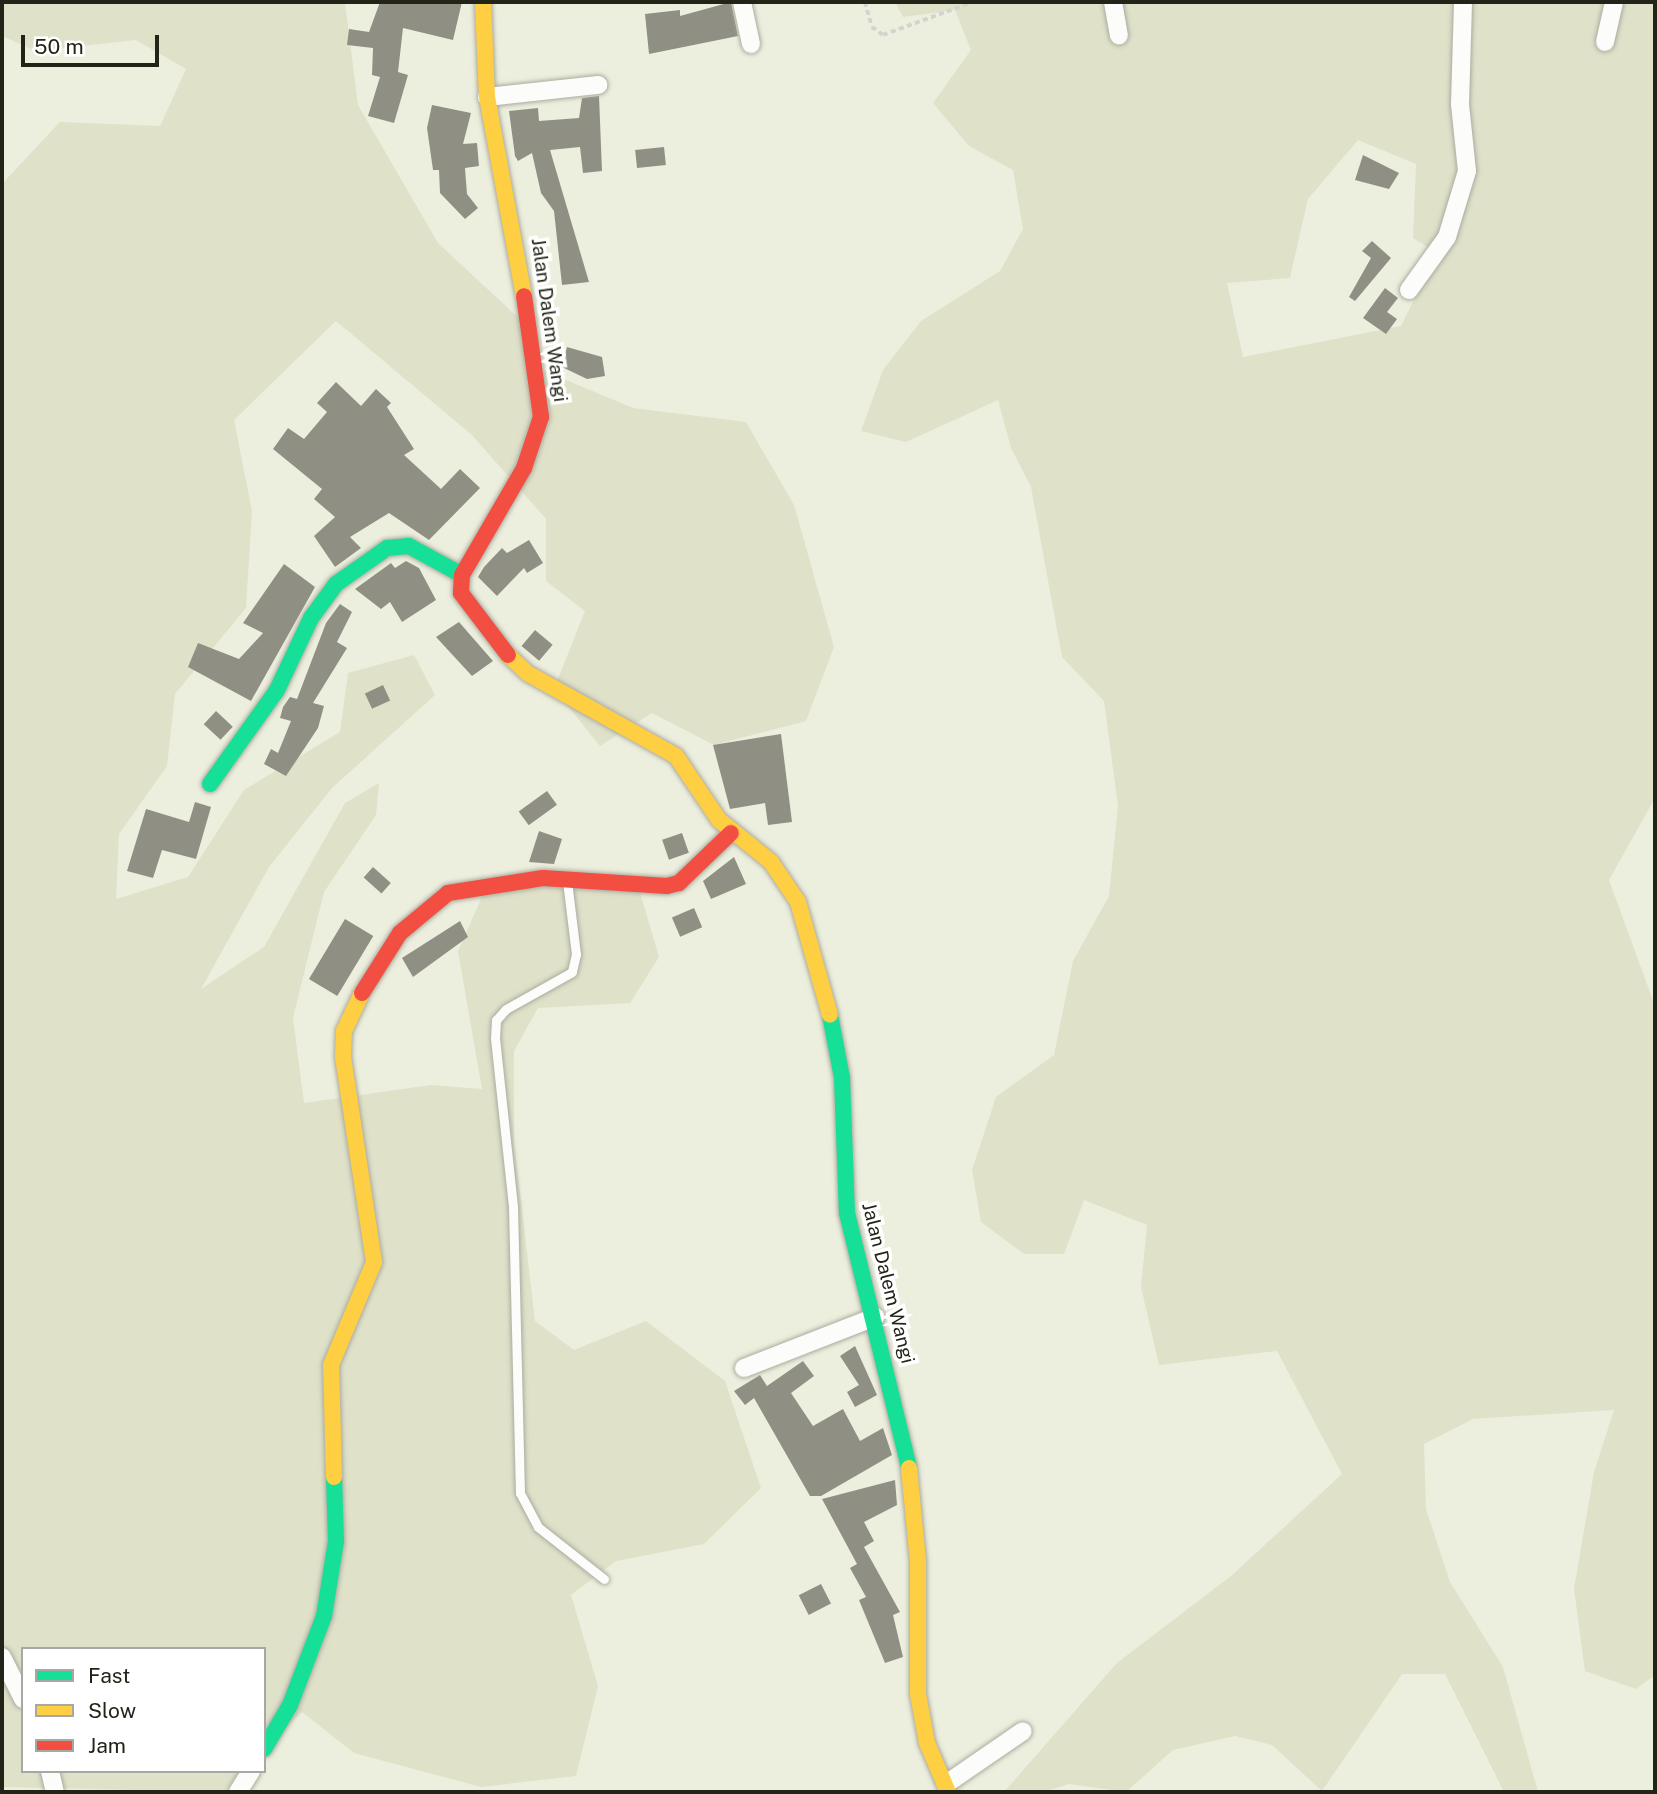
<!DOCTYPE html>
<html>
<head>
<meta charset="utf-8">
<style>
  body { margin:0 }
  #map { position:relative; width:1657px; height:1794px; overflow:hidden; background:#edefde; font-family:"Public Sans",sans-serif }
  div>[style] { position:absolute }
  .green>* { inset:0; background:#dfe1c9 }
  .building>* { inset:0; background:#8f9083; transform-origin:0 0 }
  .path>* { height:3.5px; margin-top:-1.75px; transform-origin:0; background:repeating-linear-gradient(90deg,#d4d4cf 0 5px,transparent 0 8.5px) }
  .roads { filter:drop-shadow(0 0 2px #abac9f) drop-shadow(0 0 2px #abac9f) }
  .lane>* { height:9px; margin:-4.5px; padding:0 4.5px; transform-origin:4.5px; border-radius:4.5px; background:#fcfdfa }
  .street>* { height:18px; margin:-9px; padding:0 9px; transform-origin:9px; border-radius:9px; background:#fcfdfa }
  .fast>* { height:16px; margin:-8px; padding:0 8px; transform-origin:8px; border-radius:8px; background:#16e098 }
  .slow>* { height:16px; margin:-8px; padding:0 8px; transform-origin:8px; border-radius:8px; background:#ffcf43 }
  .jam>* { height:16px; margin:-8px; padding:0 8px; transform-origin:8px; border-radius:8px; background:#f24e42 }
  span { translate:-50% -50%; white-space:nowrap; text-align:center; line-height:1.15; -webkit-text-stroke:7px #fff; paint-order:stroke }
  .street-label { font-size:19px; color:#232418 }
  .frame { position:absolute; inset:0; border:4px solid #232418; pointer-events:none }
  .legend { position:absolute; left:21px; top:1647px; width:245px; height:126px; box-sizing:border-box; background:#fff; border:2px solid #a7a7a3; margin:0; padding:9px 12px; list-style:none; font-size:21px; color:#232418 }
  .legend li { display:flex; align-items:center; gap:14px; height:35px }
  .legend b { width:35px; border:2px solid #a7a7a3 }
  .scale { position:absolute; left:21px; top:35px; width:138px; height:32px; box-sizing:border-box; border:4px solid #232418; border-top:0; padding-left:9px; font-size:21px; line-height:24px; white-space:nowrap; color:#232418; -webkit-text-stroke:5px #fff; paint-order:stroke }
</style>
</head>
<body>
<div id="map">
  <div class="green">
    <div style="clip-path:polygon(2px 2px,345px 2px,358px 105px,438px 243px,525px 324px,540px 369px,633px 408px,746px 422px,794px 505px,834px 647px,806px 721px,714px 745px,652px 713px,600px 746px,554px 689px,585px 611px,546px 581px,546px 519px,472px 435px,336px 321px,234px 420px,252px 511px,246px 608px,175px 694px,167px 766px,119px 834px,116px 899px,188px 877px,244px 790px,340px 732px,348px 673px,414px 655px,435px 695px,332px 788px,269px 867px,201px 989px,264px 947px,345px 803px,379px 783px,376px 815px,324px 892px,293px 1018px,304px 1103px,431px 1085px,482px 1089px,458px 951px,490px 879px,585px 880px,639px 889px,659px 957px,630px 1003px,538px 1008px,514px 1051px,514px 1141px,535px 1321px,574px 1350px,646px 1321px,725px 1381px,761px 1488px,704px 1544px,616px 1561px,571px 1595px,598px 1686px,576px 1776px,481px 1787px,354px 1753px,302px 1712px,264px 1748px,264px 1649px,23px 1649px,23px 1771px,240px 1771px,225px 1792px,2px 1787px,2px 184px,60px 122px,160px 126px,186px 69px,136px 40px,36px 51px,2px 36px)"></div>
    <div style="clip-path:polygon(evenodd,895px 2px,1655px 2px,1655px 798px,1609px 880px,1655px 1006px,1655px 1675px,1636px 1689px,1585px 1671px,1574px 1589px,1594px 1472px,1614px 1410px,1473px 1419px,1424px 1444px,1426px 1509px,1450px 1582px,1503px 1667px,1538px 1792px,1504px 1792px,1445px 1674px,1402px 1674px,1322px 1791px,1272px 1745px,1235px 1736px,1173px 1750px,1126px 1792px,1069px 1784px,1044px 1792px,1004px 1792px,1117px 1663px,1231px 1576px,1342px 1474px,1277px 1351px,1159px 1365px,1141px 1287px,1147px 1225px,1084px 1200px,1064px 1254px,1024px 1254px,981px 1222px,972px 1170px,996px 1097px,1054px 1055px,1073px 961px,1109px 896px,1118px 806px,1104px 701px,1062px 657px,1031px 487px,1011px 448px,998px 400px,906px 442px,861px 431px,883px 370px,921px 321px,1000px 271px,1023px 229px,1013px 170px,969px 146px,933px 103px,971px 50px,955px 10px,903px 17px,895px 2px,1358px 140px,1416px 164px,1413px 238px,1437px 253px,1401px 326px,1243px 357px,1227px 283px,1290px 278px,1308px 199px,1358px 140px)"></div>
  </div>
  <div class="building">
    <div style="clip-path:polygon(380px 2px,462px 2px,453px 40px,403px 28px,398px 72px,408px 75px,394px 123px,368px 116px,380px 77px,372px 75px,373px 48px,347px 45px,349px 29px,369px 32px)"></div>
    <div style="clip-path:polygon(731px 2px,738px 36px,649px 54px,645px 14px,680px 10px,680px 16px)"></div>
    <div style="clip-path:polygon(599px 96px,602px 171px,583px 173px,580px 147px,550px 150px,589px 282px,562px 285px,554px 211px,541px 193px,532px 153px,518px 161px,515px 156px,509px 111px,538px 108px,539px 121px,579px 118px,582px 98px)"></div>
    <div style="clip-path:polygon(432px 105px,471px 113px,463px 144px,477px 143px,479px 166px,465px 168px,467px 194px,478px 208px,465px 219px,440px 193px,439px 170px,433px 170px,427px 128px)"></div>
    <div style="left:664px;top:147px;width:18px;height:29px;rotate:84deg"></div>
    <div style="clip-path:polygon(1363px 155px,1399px 173px,1389px 189px,1355px 180px)"></div>
    <div style="clip-path:polygon(1372px 241px,1391px 258px,1355px 301px,1349px 297px,1371px 258px,1362px 251px)"></div>
    <div style="clip-path:polygon(1385px 288px,1398px 298px,1387px 312px,1397px 319px,1386px 334px,1363px 318px)"></div>
    <div style="clip-path:polygon(567px 347px,602px 357px,605px 376px,587px 379px,562px 367px)"></div>
    <div style="clip-path:polygon(336px 382px,361px 406px,376px 389px,391px 403px,387px 407px,414px 449px,404px 455px,441px 489px,460px 469px,480px 488px,429px 540px,389px 513px,350px 537px,361px 548px,335px 567px,314px 536px,335px 517px,314px 499px,322px 489px,273px 449px,288px 428px,304px 439px,327px 412px,317px 403px)"></div>
    <div style="clip-path:polygon(529px 540px,543px 563px,527px 573px,524px 568px,497px 596px,478px 577px,484px 567px,502px 548px,507px 553px)"></div>
    <div style="clip-path:polygon(406px 561px,419px 568px,436px 600px,402px 622px,390px 602px,381px 609px,355px 589px,391px 563px,395px 568px)"></div>
    <div style="clip-path:polygon(284px 564px,315px 587px,251px 701px,188px 667px,198px 643px,239px 659px,263px 633px,243px 623px)"></div>
    <div style="clip-path:polygon(340px 604px,352px 612px,337px 642px,347px 648px,313px 703px,324px 706px,318px 728px,286px 776px,264px 764px,271px 749px,278px 753px,291px 721px,280px 718px,283px 707px,290px 697px,297px 699px,326px 623px)"></div>
    <div style="clip-path:polygon(459px 622px,493px 661px,472px 676px,436px 637px)"></div>
    <div style="left:535px;top:630px;width:23px;height:21px;rotate:40deg"></div>
    <div style="left:383px;top:685px;width:17px;height:20px;rotate:65deg"></div>
    <div style="left:216px;top:711px;width:23px;height:18px;rotate:43deg"></div>
    <div style="clip-path:polygon(781px 734px,792px 822px,768px 825px,765px 803px,730px 809px,713px 745px)"></div>
    <div style="left:547px;top:791px;width:17px;height:35px;rotate:54deg"></div>
    <div style="clip-path:polygon(195px 802px,211px 807px,196px 859px,162px 850px,153px 878px,127px 871px,146px 809px,189px 822px)"></div>
    <div style="clip-path:polygon(539px 831px,562px 839px,554px 864px,529px 862px)"></div>
    <div style="left:682px;top:833px;width:21px;height:21px;rotate:71deg"></div>
    <div style="clip-path:polygon(734px 857px,746px 884px,711px 899px,703px 881px)"></div>
    <div style="left:373px;top:867px;width:24px;height:14px;rotate:42deg"></div>
    <div style="left:694px;top:908px;width:21px;height:24px;rotate:67deg"></div>
    <div style="left:345px;top:919px;width:33px;height:70px;rotate:31deg"></div>
    <div style="clip-path:polygon(460px 921px,468px 937px,413px 977px,402px 958px)"></div>
    <div style="clip-path:polygon(855px 1346px,877px 1395px,855px 1407px,847px 1392px,859px 1385px,840px 1356px)"></div>
    <div style="clip-path:polygon(803px 1361px,814px 1376px,791px 1393px,813px 1426px,843px 1409px,860px 1441px,883px 1428px,892px 1455px,821px 1496px,810px 1496px,754px 1398px,745px 1405px,734px 1391px,760px 1375px,767px 1386px)"></div>
    <div style="clip-path:polygon(895px 1480px,897px 1505px,864px 1522px,874px 1541px,864px 1547px,900px 1612px,893px 1615px,903px 1657px,885px 1663px,859px 1600px,866px 1597px,850px 1568px,857px 1564px,822px 1499px)"></div>
    <div style="left:821px;top:1584px;width:22px;height:25px;rotate:63deg"></div>
  </div>
  <div class="path">
    <div style="left:865px;top:2px;width:26px;rotate:74deg"></div>
    <div style="left:872px;top:27px;width:14px;rotate:36deg"></div>
    <div style="left:883px;top:35px;width:95px;rotate:-20.3deg"></div>
  </div>
  <div class="roads">
    <div class="lane">
      <div style="left:567px;top:881px;width:74px;rotate:83deg"></div>
      <div style="left:576px;top:954px;width:18px;rotate:103deg"></div>
      <div style="left:572px;top:972px;width:76px;rotate:150.7deg"></div>
      <div style="left:506px;top:1009px;width:15px;rotate:132deg"></div>
      <div style="left:496px;top:1020px;width:18px;rotate:93deg"></div>
      <div style="left:495px;top:1038px;width:170px;rotate:83.9deg"></div>
      <div style="left:513px;top:1207px;width:286px;rotate:88.6deg"></div>
      <div style="left:520px;top:1493px;width:38px;rotate:62deg"></div>
      <div style="left:538px;top:1527px;width:84px;rotate:38.2deg"></div>
    </div>
    <div class="street">
      <div style="left:742px;top:2px;width:43px;rotate:77.9deg"></div>
      <div style="left:1113px;top:2px;width:34px;rotate:80deg"></div>
      <div style="left:1605px;top:42px;width:41px;rotate:-77.3deg"></div>
      <div style="left:487px;top:97px;width:112px;rotate:-6.2deg"></div>
      <div style="left:1409px;top:290px;width:65px;rotate:-54.4deg"></div>
      <div style="left:1447px;top:237px;width:69px;rotate:-73.1deg"></div>
      <div style="left:1467px;top:171px;width:67px;rotate:-96deg"></div>
      <div style="left:1460px;top:104px;width:102px;rotate:-88.3deg"></div>
      <div style="left:744px;top:1368px;width:141px;rotate:-21.3deg"></div>
      <div style="left:2px;top:1657px;width:47px;rotate:63.4deg"></div>
      <div style="left:50px;top:1771px;width:22px;rotate:77deg"></div>
      <div style="left:946px;top:1784px;width:93px;rotate:-34.5deg"></div>
      <div style="left:238px;top:1792px;width:25px;rotate:-58deg"></div>
    </div>
    <div class="fast">
      <div style="left:210px;top:784px;width:115px;rotate:-54.5deg"></div>
      <div style="left:277px;top:690px;width:80px;rotate:-64.7deg"></div>
      <div style="left:311px;top:618px;width:42px;rotate:-53.7deg"></div>
      <div style="left:336px;top:584px;width:62px;rotate:-35.2deg"></div>
      <div style="left:387px;top:548px;width:22px;rotate:-5deg"></div>
      <div style="left:409px;top:546px;width:60px;rotate:28.7deg"></div>
      <div style="left:830px;top:1015px;width:64px;rotate:79.2deg"></div>
      <div style="left:842px;top:1078px;width:135px;rotate:87.9deg"></div>
      <div style="left:847px;top:1213px;width:262px;rotate:76.3deg"></div>
      <div style="left:264px;top:1749px;width:51px;rotate:-59.4deg"></div>
      <div style="left:290px;top:1705px;width:95px;rotate:-69.1deg"></div>
      <div style="left:324px;top:1616px;width:76px;rotate:-80.9deg"></div>
      <div style="left:336px;top:1541px;width:64px;rotate:-91.8deg"></div>
    </div>
    <div class="slow">
      <div style="left:483px;top:2px;width:95px;rotate:87.6deg"></div>
      <div style="left:487px;top:97px;width:202px;rotate:79.5deg"></div>
      <div style="left:508px;top:655px;width:26px;rotate:43deg"></div>
      <div style="left:527px;top:673px;width:171px;rotate:29.1deg"></div>
      <div style="left:676px;top:756px;width:77px;rotate:56.1deg"></div>
      <div style="left:719px;top:820px;width:67px;rotate:38.9deg"></div>
      <div style="left:771px;top:862px;width:48px;rotate:56deg"></div>
      <div style="left:798px;top:902px;width:117px;rotate:74.2deg"></div>
      <div style="left:909px;top:1468px;width:94px;rotate:84.5deg"></div>
      <div style="left:918px;top:1562px;width:132px;rotate:90deg"></div>
      <div style="left:918px;top:1694px;width:50px;rotate:79.6deg"></div>
      <div style="left:927px;top:1743px;width:53px;rotate:66.8deg"></div>
      <div style="left:334px;top:1477px;width:112px;rotate:-91.5deg"></div>
      <div style="left:331px;top:1365px;width:112px;rotate:-67.3deg"></div>
      <div style="left:374px;top:1262px;width:207px;rotate:-98.6deg"></div>
      <div style="left:343px;top:1057px;width:26px;rotate:-88deg"></div>
      <div style="left:344px;top:1031px;width:42px;rotate:-64.7deg"></div>
    </div>
    <div class="jam">
      <div style="left:508px;top:655px;width:78px;rotate:-127.2deg"></div>
      <div style="left:461px;top:593px;width:18px;rotate:-87deg"></div>
      <div style="left:462px;top:575px;width:124px;rotate:-59.9deg"></div>
      <div style="left:524px;top:468px;width:54px;rotate:-71.6deg"></div>
      <div style="left:541px;top:417px;width:122px;rotate:-98deg"></div>
      <div style="left:362px;top:993px;width:71px;rotate:-57.7deg"></div>
      <div style="left:400px;top:933px;width:62px;rotate:-39.8deg"></div>
      <div style="left:448px;top:893px;width:96px;rotate:-9deg"></div>
      <div style="left:543px;top:878px;width:124px;rotate:3.7deg"></div>
      <div style="left:667px;top:886px;width:12px;rotate:-14deg"></div>
      <div style="left:679px;top:883px;width:72px;rotate:-43.9deg"></div>
    </div>
  </div>
  <div class="street-label">
    <span style="left:549px;top:320px;rotate:82deg">Jalan Dalem Wangi</span>
    <span style="left:888px;top:1283px;rotate:76deg">Jalan Dalem Wangi</span>
  </div>
  <div class="frame"></div>
  <ul class="legend">
  <li><b style="height:9px;background:#16e098"></b>Fast</li>
  <li><b style="height:9px;background:#ffcf43"></b>Slow</li>
  <li><b style="height:9px;background:#f24e42"></b>Jam</li>
  </ul>
  <div class="scale">50 m</div>
</div>
</body>
</html>
